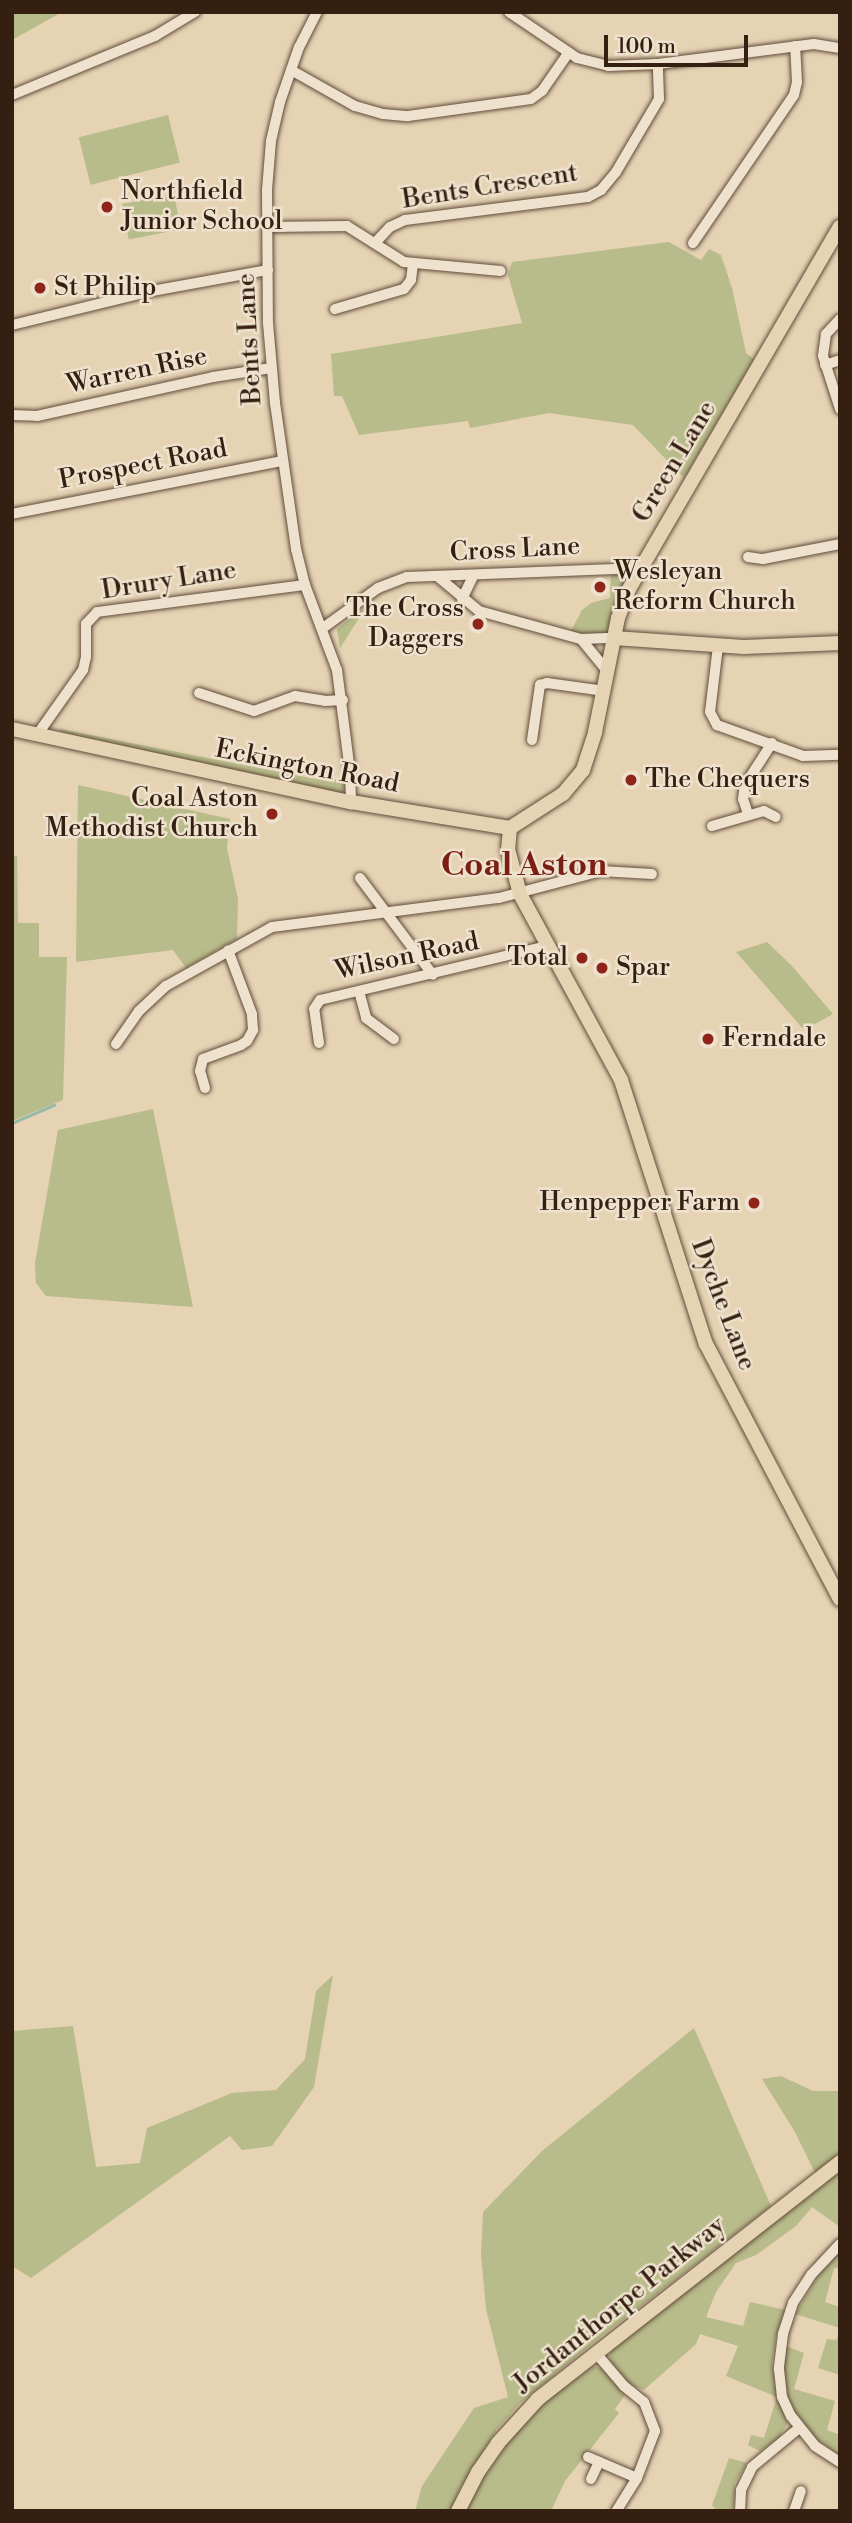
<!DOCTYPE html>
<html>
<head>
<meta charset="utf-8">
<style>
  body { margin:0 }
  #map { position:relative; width:852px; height:2523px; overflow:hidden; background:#e5d3b4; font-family:"Libre Bodoni",serif }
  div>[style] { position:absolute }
  .green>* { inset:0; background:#b8bb8a; transform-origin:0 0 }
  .stream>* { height:2.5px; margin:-1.25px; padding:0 1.25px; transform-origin:1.25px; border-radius:1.25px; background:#96b9a9 }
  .roads { filter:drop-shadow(0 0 2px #614c3a) drop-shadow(0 0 2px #614c3a) }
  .minor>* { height:10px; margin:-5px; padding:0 5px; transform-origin:5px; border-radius:5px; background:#eee2ce }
  .major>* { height:14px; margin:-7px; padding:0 7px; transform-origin:7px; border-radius:7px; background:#e5d3b4 }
  .dots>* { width:19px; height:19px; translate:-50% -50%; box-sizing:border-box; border:4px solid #eee2ce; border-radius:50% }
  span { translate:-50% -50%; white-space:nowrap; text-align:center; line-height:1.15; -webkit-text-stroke:5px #eee2ce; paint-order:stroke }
  .street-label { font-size:26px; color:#351f11 }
  .poi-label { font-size:26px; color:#351f11 }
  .left { translate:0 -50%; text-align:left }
  .right { translate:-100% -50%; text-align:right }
  .district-label { font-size:33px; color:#7a1f14; font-weight:700 }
  .frame { position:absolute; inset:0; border:14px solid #351f11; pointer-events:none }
  .scale { position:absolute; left:604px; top:35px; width:144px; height:32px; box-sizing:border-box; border:4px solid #351f11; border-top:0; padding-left:9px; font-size:21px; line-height:24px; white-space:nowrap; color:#351f11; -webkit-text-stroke:5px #eee2ce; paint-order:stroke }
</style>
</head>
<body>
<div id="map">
  <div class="green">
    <div style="clip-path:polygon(12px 12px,62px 12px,12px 40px)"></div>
    <div style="left:168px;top:115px;width:49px;height:92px;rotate:76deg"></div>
    <div style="left:174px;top:194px;width:36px;height:53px;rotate:79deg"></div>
    <div style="clip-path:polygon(669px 242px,701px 260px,709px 249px,721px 255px,732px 288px,746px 353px,754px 359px,684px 478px,633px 425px,549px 413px,470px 428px,468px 421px,359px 435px,342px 396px,334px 396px,331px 354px,522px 323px,508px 275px,512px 262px)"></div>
    <div style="clip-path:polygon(611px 573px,627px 576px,608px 633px,584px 636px,571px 631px,582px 610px,591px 603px,610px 598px)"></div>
    <div style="clip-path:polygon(369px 603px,358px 620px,340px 648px,337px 629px)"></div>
    <div style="clip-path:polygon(60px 729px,331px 782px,344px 774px,346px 785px,342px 794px,62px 733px)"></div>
    <div style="clip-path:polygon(78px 785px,230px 819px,227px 848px,238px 899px,237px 939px,186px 968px,173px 950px,76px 962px)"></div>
    <div style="clip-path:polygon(12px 856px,17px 856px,18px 923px,39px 923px,39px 957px,67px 957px,63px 1100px,12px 1121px)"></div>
    <div style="clip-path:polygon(767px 942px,791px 965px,833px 1014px,804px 1030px,736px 952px)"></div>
    <div style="clip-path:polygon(153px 1109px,193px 1307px,46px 1296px,36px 1283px,35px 1263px,58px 1130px)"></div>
    <div style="clip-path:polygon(333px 1975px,314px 2087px,272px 2146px,242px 2150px,230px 2136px,31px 2278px,12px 2266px,12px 2031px,73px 2026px,96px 2167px,140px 2163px,147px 2128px,232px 2093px,276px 2090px,305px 2059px,316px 1991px)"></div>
    <div style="clip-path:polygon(694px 2028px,771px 2206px,599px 2338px,519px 2404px,497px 2429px,460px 2489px,451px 2511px,415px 2511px,422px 2486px,474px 2408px,508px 2397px,486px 2309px,481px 2254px,483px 2212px,542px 2151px)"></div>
    <div style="clip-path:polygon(781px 2076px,813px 2091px,840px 2091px,840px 2156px,815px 2173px,795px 2132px,762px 2079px)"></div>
    <div style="clip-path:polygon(840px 2170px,840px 2227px,812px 2207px,796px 2226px,756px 2255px,736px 2263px,716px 2292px,706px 2317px,743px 2326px,750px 2302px,786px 2310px,776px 2337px,772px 2364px,777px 2396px,788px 2423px,777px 2440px,760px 2451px,748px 2445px,751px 2435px,764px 2438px,777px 2397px,726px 2376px,738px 2346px,700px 2334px,696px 2344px,644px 2390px,627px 2383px,612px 2366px,609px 2357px,611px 2349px)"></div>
    <div style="clip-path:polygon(840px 2252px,840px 2269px,834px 2268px,825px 2302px,840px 2307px,840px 2328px,795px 2314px,822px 2270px)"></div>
    <div style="clip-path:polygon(840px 2331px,840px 2375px,818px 2368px,827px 2339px,836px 2340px)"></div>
    <div style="clip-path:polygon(786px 2346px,804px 2353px,794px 2389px,835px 2401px,827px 2430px,840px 2435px,840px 2455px,810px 2435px,796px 2418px,787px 2393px,783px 2367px)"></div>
    <div style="clip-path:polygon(592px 2366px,602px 2368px,625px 2395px,615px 2409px,619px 2413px,565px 2481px,551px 2511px,466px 2511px,482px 2479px,515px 2433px,549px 2397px)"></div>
    <div style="clip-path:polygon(729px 2458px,747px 2463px,735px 2483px,733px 2511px,717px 2511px,712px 2505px)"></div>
  </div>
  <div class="stream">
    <div style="left:12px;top:1123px;width:46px;rotate:-23.2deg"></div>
  </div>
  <div class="roads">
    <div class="minor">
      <div style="left:317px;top:12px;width:39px;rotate:117deg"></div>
      <div style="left:299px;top:47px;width:58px;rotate:109.1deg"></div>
      <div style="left:280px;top:102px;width:40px;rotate:103deg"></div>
      <div style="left:271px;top:141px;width:49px;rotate:94.7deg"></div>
      <div style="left:267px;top:190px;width:133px;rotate:89.6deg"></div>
      <div style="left:268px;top:323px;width:80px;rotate:85deg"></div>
      <div style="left:275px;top:403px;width:148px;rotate:81.8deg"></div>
      <div style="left:296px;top:549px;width:37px;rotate:76deg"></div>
      <div style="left:305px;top:585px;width:91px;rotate:69.4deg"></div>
      <div style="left:337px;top:670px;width:102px;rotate:82.7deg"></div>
      <div style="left:350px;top:771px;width:31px;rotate:88deg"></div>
      <div style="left:509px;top:12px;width:82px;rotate:34.1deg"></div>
      <div style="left:577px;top:58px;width:32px;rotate:14deg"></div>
      <div style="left:608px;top:66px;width:50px;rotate:-2.3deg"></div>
      <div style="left:658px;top:64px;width:157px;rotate:-7.3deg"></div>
      <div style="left:814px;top:44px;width:26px;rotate:9deg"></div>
      <div style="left:291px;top:70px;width:73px;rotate:29.4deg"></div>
      <div style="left:355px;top:106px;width:29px;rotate:16deg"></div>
      <div style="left:383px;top:114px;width:25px;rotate:5deg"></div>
      <div style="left:408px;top:116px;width:124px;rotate:-7.9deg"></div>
      <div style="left:531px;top:99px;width:14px;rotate:-36deg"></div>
      <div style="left:542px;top:91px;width:47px;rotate:-55.3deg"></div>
      <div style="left:12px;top:95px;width:155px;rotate:-22.4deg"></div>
      <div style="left:155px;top:36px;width:47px;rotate:-31deg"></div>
      <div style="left:267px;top:227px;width:80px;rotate:-0.7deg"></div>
      <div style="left:347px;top:226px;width:67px;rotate:32.3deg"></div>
      <div style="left:404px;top:262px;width:97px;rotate:5.3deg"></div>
      <div style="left:375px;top:243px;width:22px;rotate:-47deg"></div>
      <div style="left:390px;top:227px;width:17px;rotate:-25deg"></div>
      <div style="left:405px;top:220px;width:184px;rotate:-7.2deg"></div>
      <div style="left:588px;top:197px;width:15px;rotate:-28deg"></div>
      <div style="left:601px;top:190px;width:23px;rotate:-50deg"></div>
      <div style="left:616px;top:172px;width:85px;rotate:-59.5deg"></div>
      <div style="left:659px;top:99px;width:35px;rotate:-92deg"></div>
      <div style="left:693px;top:243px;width:179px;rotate:-55.7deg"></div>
      <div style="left:794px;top:95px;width:13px;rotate:-77deg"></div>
      <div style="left:797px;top:82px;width:36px;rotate:-93deg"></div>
      <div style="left:335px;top:309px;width:72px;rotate:-16.2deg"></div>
      <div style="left:404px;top:289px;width:11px;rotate:-52deg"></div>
      <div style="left:411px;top:280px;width:16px;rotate:-83deg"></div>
      <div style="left:840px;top:319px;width:21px;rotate:133deg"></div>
      <div style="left:826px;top:334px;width:22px;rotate:98deg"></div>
      <div style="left:823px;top:356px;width:56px;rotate:72.2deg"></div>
      <div style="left:12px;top:325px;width:144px;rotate:-13.7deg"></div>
      <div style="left:152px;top:291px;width:118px;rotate:-10.3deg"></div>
      <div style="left:825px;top:365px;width:16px;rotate:-18deg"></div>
      <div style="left:12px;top:415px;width:25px;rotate:2deg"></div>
      <div style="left:37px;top:416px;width:180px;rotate:-12.5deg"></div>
      <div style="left:213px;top:377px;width:59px;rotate:-8.8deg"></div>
      <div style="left:12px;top:514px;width:276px;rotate:-11.1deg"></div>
      <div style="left:748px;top:557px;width:15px;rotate:8deg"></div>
      <div style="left:763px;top:559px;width:78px;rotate:-11deg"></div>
      <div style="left:437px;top:576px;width:55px;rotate:39.8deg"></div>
      <div style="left:479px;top:611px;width:106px;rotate:15.4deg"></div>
      <div style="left:581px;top:639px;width:33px;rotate:-2deg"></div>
      <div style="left:462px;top:599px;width:25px;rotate:-64deg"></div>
      <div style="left:323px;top:628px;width:68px;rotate:-36deg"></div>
      <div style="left:378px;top:588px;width:31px;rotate:-21deg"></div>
      <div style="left:407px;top:577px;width:234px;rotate:-2.2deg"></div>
      <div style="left:581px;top:639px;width:43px;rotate:50.7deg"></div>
      <div style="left:718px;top:646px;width:66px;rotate:96.9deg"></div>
      <div style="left:710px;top:712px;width:15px;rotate:62deg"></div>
      <div style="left:717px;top:725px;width:91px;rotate:19.8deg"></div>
      <div style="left:803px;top:756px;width:37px;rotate:-2deg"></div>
      <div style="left:199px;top:693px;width:58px;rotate:18.1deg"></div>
      <div style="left:254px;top:711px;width:44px;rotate:-20.1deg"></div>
      <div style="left:295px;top:696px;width:30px;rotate:9deg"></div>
      <div style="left:325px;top:701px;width:18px;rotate:-3deg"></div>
      <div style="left:37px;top:735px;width:80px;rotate:-54.7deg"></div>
      <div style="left:83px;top:670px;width:13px;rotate:-77deg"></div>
      <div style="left:86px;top:657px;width:33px;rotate:-90deg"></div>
      <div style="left:86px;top:624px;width:16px;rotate:-47deg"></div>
      <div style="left:97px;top:612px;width:210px;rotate:-7.4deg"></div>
      <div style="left:532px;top:740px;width:56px;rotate:-81.7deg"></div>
      <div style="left:540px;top:685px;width:7px;rotate:-16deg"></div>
      <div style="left:547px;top:683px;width:58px;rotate:8deg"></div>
      <div style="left:748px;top:814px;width:16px;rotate:-108deg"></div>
      <div style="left:743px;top:799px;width:14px;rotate:-82deg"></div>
      <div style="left:745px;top:785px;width:50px;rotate:-57.3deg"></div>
      <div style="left:712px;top:826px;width:54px;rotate:-16.1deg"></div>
      <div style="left:764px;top:811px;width:13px;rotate:27deg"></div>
      <div style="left:360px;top:878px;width:121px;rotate:53deg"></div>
      <div style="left:359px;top:991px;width:28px;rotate:75deg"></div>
      <div style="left:366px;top:1018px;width:35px;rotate:37deg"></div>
      <div style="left:319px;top:1043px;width:34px;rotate:-98deg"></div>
      <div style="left:314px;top:1009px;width:11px;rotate:-56deg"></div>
      <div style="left:320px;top:1000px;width:233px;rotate:-13.4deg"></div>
      <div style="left:116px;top:1044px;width:40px;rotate:-55.1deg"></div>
      <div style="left:139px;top:1011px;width:37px;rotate:-43deg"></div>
      <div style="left:166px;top:986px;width:121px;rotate:-29.1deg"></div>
      <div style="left:272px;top:927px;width:229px;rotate:-7.3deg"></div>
      <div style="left:499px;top:898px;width:106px;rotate:-14.8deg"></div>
      <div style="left:601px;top:871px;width:51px;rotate:3.4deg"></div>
      <div style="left:205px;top:1088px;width:18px;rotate:-106deg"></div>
      <div style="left:200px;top:1071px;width:12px;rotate:-76deg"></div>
      <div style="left:203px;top:1059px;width:40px;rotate:-20.2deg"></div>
      <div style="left:241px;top:1045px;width:7px;rotate:-34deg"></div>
      <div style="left:247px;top:1041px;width:13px;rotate:-61deg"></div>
      <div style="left:253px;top:1030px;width:16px;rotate:-94deg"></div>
      <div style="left:252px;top:1014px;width:68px;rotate:-110.6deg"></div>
      <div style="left:840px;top:2244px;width:42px;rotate:133.1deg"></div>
      <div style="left:811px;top:2275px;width:33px;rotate:123deg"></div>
      <div style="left:793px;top:2303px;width:33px;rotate:108deg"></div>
      <div style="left:783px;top:2334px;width:35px;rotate:97deg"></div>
      <div style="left:779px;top:2369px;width:28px;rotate:84deg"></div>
      <div style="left:782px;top:2397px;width:21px;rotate:65deg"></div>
      <div style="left:791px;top:2416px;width:38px;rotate:51deg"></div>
      <div style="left:815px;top:2446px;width:30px;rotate:33deg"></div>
      <div style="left:595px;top:2352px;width:45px;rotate:49.5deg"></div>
      <div style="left:624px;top:2386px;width:26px;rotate:39deg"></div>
      <div style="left:644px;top:2402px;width:31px;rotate:69deg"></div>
      <div style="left:655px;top:2431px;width:50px;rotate:111deg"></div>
      <div style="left:637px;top:2478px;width:39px;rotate:122deg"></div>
      <div style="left:588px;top:2457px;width:53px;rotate:23.2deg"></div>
      <div style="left:591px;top:2479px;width:19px;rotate:-65deg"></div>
      <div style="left:740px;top:2511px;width:21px;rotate:-87deg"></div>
      <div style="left:741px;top:2490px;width:25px;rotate:-64deg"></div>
      <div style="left:752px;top:2467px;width:61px;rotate:-39.7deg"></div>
      <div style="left:794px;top:2511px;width:21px;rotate:-71deg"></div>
    </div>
    <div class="major">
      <div style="left:614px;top:638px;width:130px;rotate:4deg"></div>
      <div style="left:744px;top:647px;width:96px;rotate:-2.4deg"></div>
      <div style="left:12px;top:729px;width:347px;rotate:12.2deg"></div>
      <div style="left:351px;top:802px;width:161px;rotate:9.3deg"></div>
      <div style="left:510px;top:828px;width:21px;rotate:95deg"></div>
      <div style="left:508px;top:849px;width:47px;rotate:75.1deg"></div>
      <div style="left:520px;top:894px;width:212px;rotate:61.5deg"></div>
      <div style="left:621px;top:1080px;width:277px;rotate:72.2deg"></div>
      <div style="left:706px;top:1344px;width:288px;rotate:62.3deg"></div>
      <div style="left:510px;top:828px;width:63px;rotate:-32.7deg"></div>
      <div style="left:563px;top:794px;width:31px;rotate:-50deg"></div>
      <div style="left:583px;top:770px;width:40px;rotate:-72deg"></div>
      <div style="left:595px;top:732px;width:116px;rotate:-78.6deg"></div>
      <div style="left:618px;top:618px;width:31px;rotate:-69deg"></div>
      <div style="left:629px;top:589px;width:419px;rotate:-59.8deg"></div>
      <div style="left:458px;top:2511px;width:44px;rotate:-62.9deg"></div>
      <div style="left:478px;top:2472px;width:35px;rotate:-55deg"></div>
      <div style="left:498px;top:2443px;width:59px;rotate:-47.7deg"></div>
      <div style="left:538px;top:2399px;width:384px;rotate:-38.1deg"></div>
    </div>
  </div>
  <div class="dots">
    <div style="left:107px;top:207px;background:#8f2418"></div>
    <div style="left:40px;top:288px;background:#8f2418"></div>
    <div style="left:600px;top:587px;background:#8f2418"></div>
    <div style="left:478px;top:624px;background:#8f2418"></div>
    <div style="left:631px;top:780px;background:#8f2418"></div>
    <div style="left:272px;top:814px;background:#8f2418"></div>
    <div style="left:582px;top:958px;background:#8f2418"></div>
    <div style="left:602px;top:968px;background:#8f2418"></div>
    <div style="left:708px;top:1039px;background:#8f2418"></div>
    <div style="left:754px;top:1203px;background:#8f2418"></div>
  </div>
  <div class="street-label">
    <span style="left:490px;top:187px;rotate:-9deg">Bents Crescent</span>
    <span style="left:250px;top:339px;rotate:-93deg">Bents Lane</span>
    <span style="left:137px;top:371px;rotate:-12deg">Warren Rise</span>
    <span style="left:675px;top:462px;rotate:-59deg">Green Lane</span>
    <span style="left:143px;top:465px;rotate:-11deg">Prospect Road</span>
    <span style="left:515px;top:550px;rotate:-3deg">Cross Lane</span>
    <span style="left:169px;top:581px;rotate:-9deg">Drury Lane</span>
    <span style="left:307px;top:767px;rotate:11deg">Eckington Road</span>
    <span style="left:407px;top:957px;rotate:-12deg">Wilson Road</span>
    <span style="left:723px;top:1305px;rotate:69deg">Dyche Lane</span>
    <span style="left:620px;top:2305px;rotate:-39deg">Jordanthorpe Parkway</span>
  </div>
  <div class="poi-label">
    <span class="left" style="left:121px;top:207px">Northfield<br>Junior School</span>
    <span class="left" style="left:54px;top:288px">St Philip</span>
    <span class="left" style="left:614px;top:587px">Wesleyan<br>Reform Church</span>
    <span class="right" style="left:464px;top:624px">The Cross<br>Daggers</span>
    <span class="left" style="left:645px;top:780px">The Chequers</span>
    <span class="right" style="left:258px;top:814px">Coal Aston<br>Methodist Church</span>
    <span class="right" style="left:568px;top:958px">Total</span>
    <span class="left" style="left:616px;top:968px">Spar</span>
    <span class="left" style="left:722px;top:1039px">Ferndale</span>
    <span class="right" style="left:740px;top:1203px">Henpepper Farm</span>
  </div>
  <div class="district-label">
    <span style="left:524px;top:866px">Coal Aston</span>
  </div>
  <div class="frame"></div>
  <div class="scale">100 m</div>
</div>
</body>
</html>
